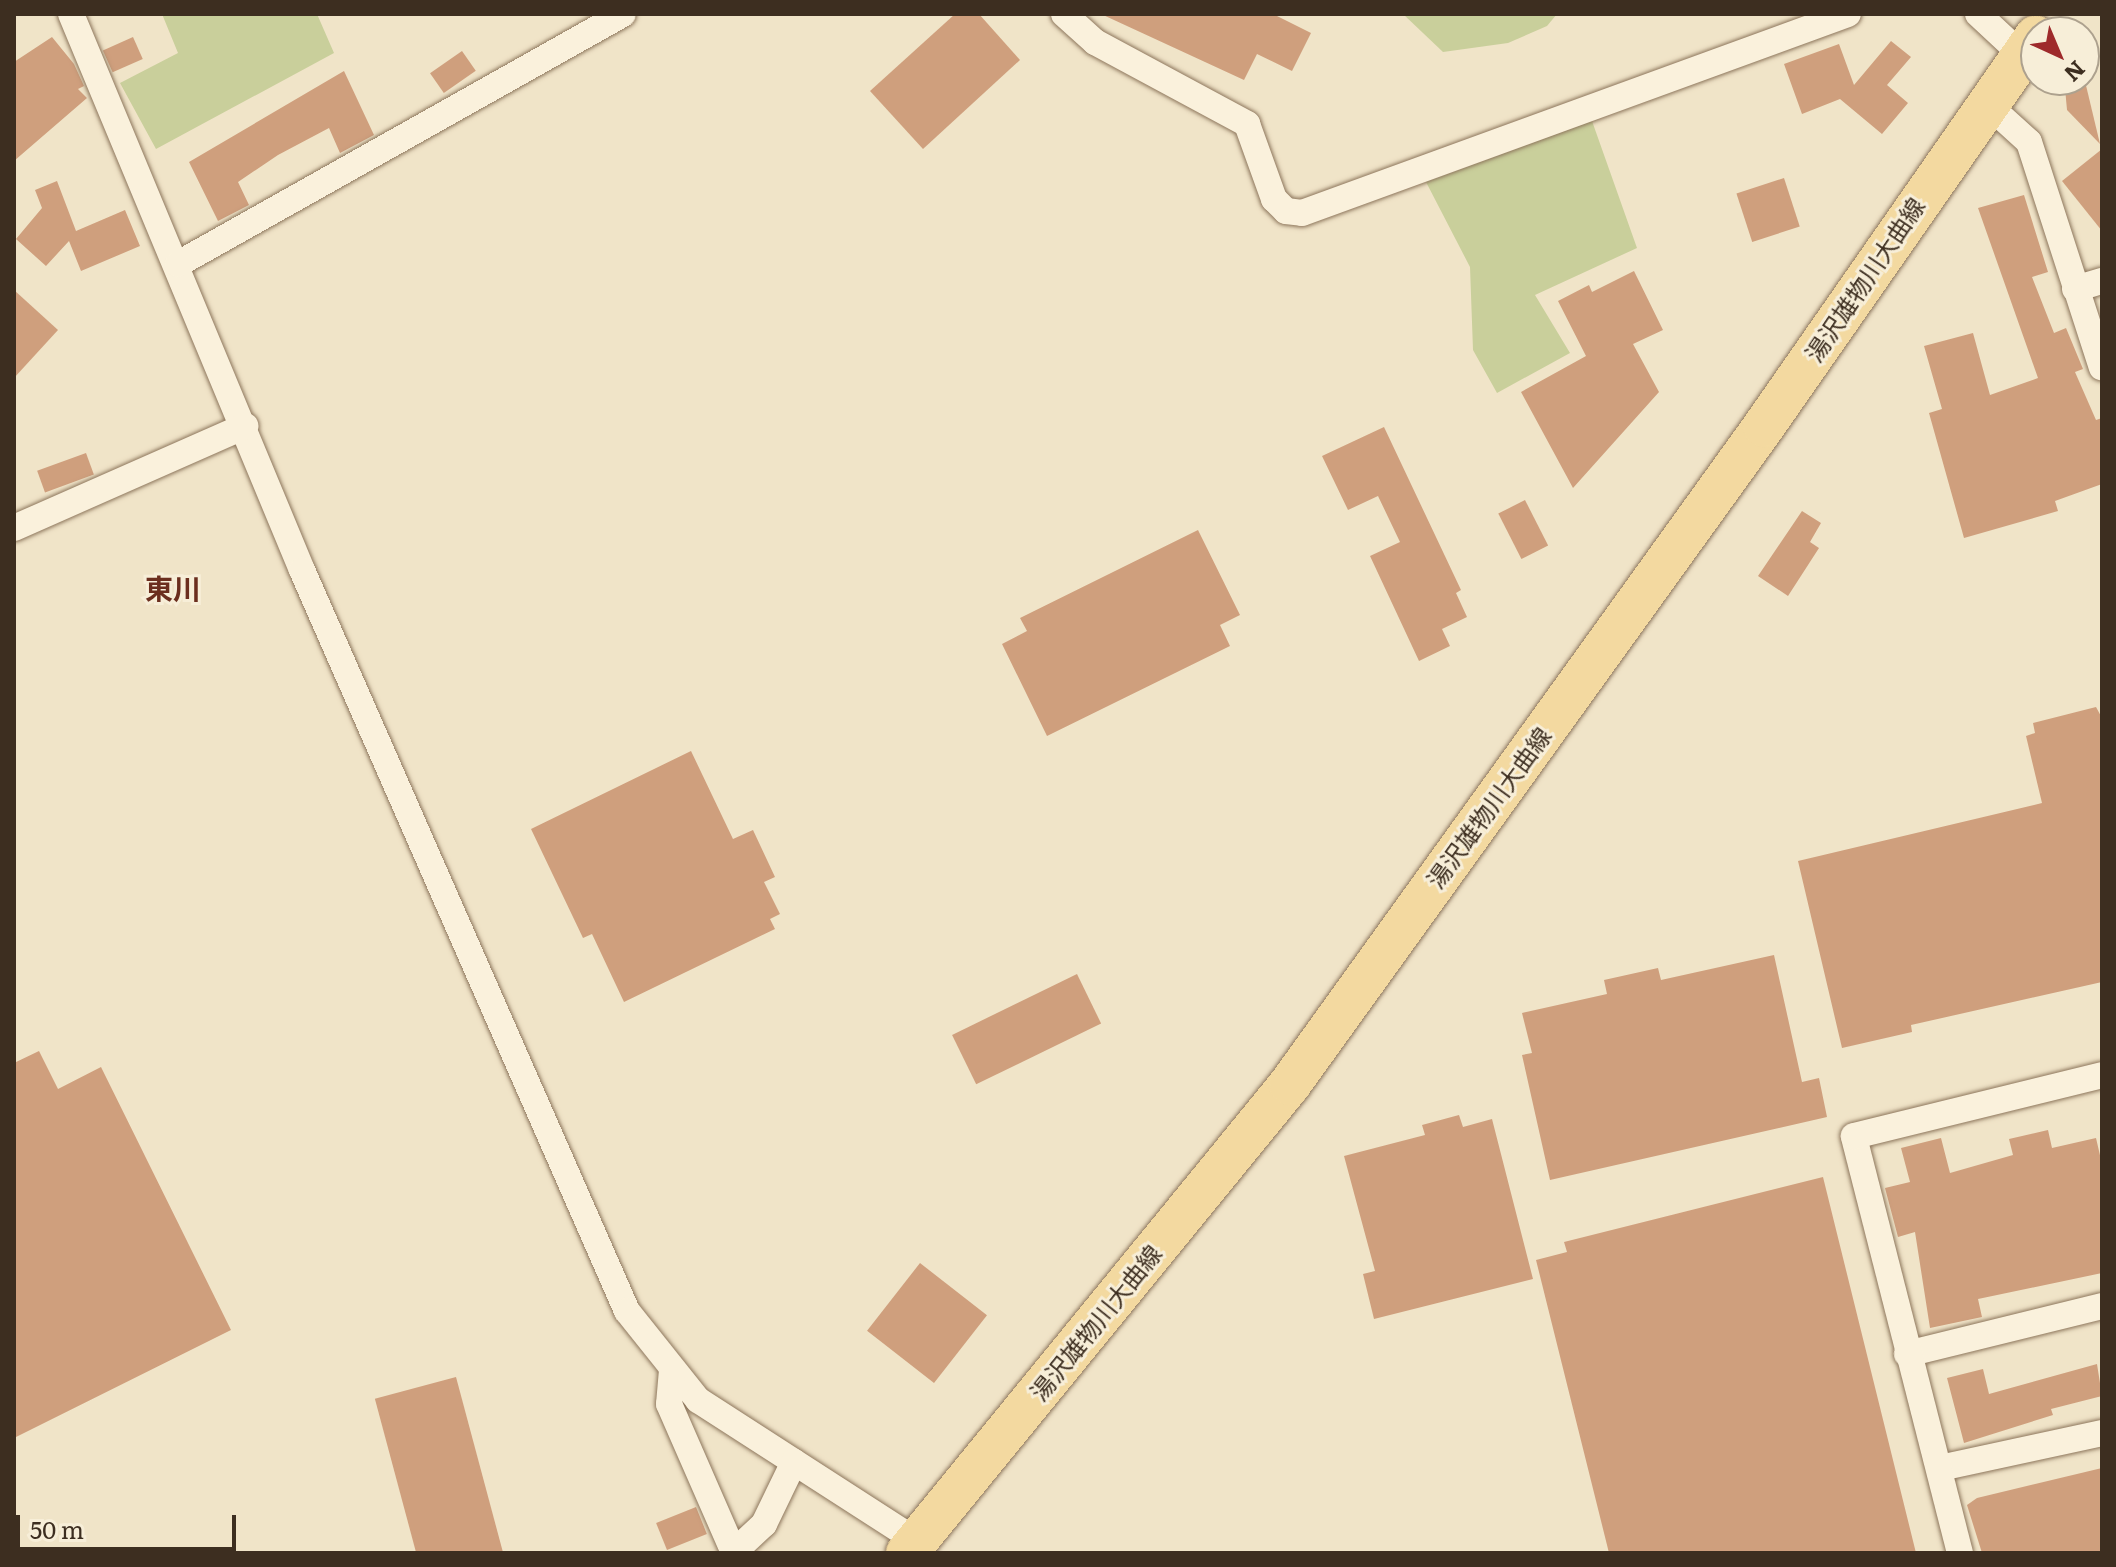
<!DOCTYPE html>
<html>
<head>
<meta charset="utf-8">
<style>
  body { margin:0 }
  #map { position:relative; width:2116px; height:1567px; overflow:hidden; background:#f0e4c8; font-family:Literata,"Noto Sans JP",serif }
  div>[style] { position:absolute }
  .green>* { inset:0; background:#c9cf9b }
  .building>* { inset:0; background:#cf9f7d; transform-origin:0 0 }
  .roads { filter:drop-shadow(0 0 2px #8d765c) drop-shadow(0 0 2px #8d765c) }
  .street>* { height:26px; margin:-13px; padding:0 13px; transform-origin:13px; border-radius:13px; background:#faf1dc }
  .primary>* { height:42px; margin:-21px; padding:0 21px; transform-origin:21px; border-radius:21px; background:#f3d9a0 }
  span { translate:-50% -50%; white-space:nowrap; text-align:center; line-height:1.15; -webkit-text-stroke:6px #f7eed8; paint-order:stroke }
  .street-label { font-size:24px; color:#3d2e20 }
  .quarter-label { font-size:28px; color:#6b2e1e; font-weight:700 }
  .frame { position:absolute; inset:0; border:16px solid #3d2e20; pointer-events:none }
  .north { position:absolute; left:2020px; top:16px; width:80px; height:80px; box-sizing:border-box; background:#f7eed8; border:2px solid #ada18e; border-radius:50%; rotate:136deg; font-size:22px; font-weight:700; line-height:32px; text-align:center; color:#3d2e20 }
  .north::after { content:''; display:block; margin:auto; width:28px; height:36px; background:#9e2a2b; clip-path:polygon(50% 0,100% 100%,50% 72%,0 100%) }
  .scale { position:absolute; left:16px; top:1515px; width:220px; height:36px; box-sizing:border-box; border:4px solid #3d2e20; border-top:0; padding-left:10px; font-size:24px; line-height:28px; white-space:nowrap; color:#3d2e20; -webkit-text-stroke:6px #f7eed8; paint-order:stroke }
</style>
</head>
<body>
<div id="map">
  <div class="green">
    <div style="clip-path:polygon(162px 14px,317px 14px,334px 53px,156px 149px,120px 83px,178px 53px)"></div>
    <div style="clip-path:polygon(1403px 14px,1557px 14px,1547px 26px,1508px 43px,1443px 52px)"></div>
    <div style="clip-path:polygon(1592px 121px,1637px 248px,1535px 295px,1570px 353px,1497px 393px,1473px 350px,1470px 267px,1426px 182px)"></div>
  </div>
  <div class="building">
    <div style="clip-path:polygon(955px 14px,979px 14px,1020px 60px,923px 149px,870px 91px)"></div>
    <div style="clip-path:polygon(1101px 14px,1273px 14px,1311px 33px,1292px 71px,1257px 54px,1244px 80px)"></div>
    <div style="clip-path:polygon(52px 37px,74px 64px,84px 86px,78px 89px,87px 98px,14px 161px,14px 62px)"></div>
    <div style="left:133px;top:37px;width:24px;height:33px;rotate:66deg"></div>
    <div style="clip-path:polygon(1891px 41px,1911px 57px,1887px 85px,1908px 103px,1882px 134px,1840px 99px,1802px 114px,1784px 64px,1839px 44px,1854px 85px)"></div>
    <div style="left:462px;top:51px;width:24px;height:39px;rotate:55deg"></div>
    <div style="clip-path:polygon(344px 71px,374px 135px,340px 153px,329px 128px,278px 155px,238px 182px,249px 205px,218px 221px,189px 162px)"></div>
    <div style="clip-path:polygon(2084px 77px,2100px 144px,2067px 110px,2065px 88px)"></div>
    <div style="clip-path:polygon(2102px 149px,2102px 231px,2062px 181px)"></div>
    <div style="left:1784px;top:178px;width:51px;height:50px;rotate:72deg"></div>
    <div style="clip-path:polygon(57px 181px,76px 231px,125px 210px,140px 246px,81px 271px,69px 241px,46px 266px,16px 239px,42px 208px,35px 190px)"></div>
    <div style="clip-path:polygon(2024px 195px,2048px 272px,2032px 277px,2054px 333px,2066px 328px,2083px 369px,2075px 372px,2096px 420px,2102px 418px,2102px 484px,2055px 501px,2058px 511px,1964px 538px,1929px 413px,1942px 409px,1924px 346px,1973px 333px,1990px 395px,2038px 378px,1978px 208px)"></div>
    <div style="clip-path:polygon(1634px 271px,1663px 330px,1633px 344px,1659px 392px,1573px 488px,1521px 392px,1586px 356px,1558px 301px,1589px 285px,1592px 292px)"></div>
    <div style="clip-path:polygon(14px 290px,58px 330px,14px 378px)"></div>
    <div style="clip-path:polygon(1384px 427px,1461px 590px,1456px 593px,1467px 617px,1442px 629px,1450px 646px,1419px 661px,1370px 556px,1400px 542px,1378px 496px,1348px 510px,1322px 456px)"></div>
    <div style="left:86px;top:453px;width:23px;height:52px;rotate:70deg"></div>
    <div style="left:1525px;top:500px;width:51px;height:30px;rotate:63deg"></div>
    <div style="clip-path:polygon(1802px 511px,1821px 523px,1810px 542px,1819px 548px,1788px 596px,1758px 576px)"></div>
    <div style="clip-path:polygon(1198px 530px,1240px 615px,1220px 625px,1230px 646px,1047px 736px,1002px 644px,1027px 631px,1020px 618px)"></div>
    <div style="clip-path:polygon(2096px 707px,2102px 718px,2102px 982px,1911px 1025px,1912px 1032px,1842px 1048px,1798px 861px,2042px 803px,2026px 736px,2035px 733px,2033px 723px)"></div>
    <div style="clip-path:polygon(691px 751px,733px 839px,753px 830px,775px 877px,764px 882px,780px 914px,770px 919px,775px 929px,624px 1002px,592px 934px,583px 938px,531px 829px)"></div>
    <div style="clip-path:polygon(1774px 955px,1802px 1082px,1819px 1078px,1827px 1117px,1550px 1180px,1522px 1055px,1532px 1053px,1522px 1013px,1607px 994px,1604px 980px,1658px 968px,1661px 980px)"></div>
    <div style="left:1077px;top:974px;width:55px;height:139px;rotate:64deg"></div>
    <div style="clip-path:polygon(39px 1051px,58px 1089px,101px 1067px,231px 1330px,14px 1438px,14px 1063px)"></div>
    <div style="clip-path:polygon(1459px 1115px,1463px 1127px,1492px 1119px,1533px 1279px,1374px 1319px,1363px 1274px,1375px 1271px,1344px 1156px,1425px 1135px,1422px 1125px)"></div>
    <div style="clip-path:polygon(2048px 1130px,2052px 1148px,2096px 1138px,2102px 1164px,2102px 1273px,1978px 1299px,1982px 1317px,1930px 1328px,1915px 1232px,1898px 1237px,1885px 1188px,1910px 1182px,1901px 1148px,1941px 1138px,1950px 1173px,2013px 1155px,2009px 1139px)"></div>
    <div style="clip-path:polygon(1823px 1177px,1916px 1553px,1609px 1553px,1536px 1260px,1567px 1252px,1564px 1242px)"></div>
    <div style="left:920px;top:1263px;width:85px;height:86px;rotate:38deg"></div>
    <div style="clip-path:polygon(2097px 1364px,2102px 1396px,2051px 1409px,2053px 1415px,1964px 1443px,1947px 1378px,1983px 1369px,1989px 1394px)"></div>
    <div style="left:456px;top:1377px;width:182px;height:84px;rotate:75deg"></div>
    <div style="clip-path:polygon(2102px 1468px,2102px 1553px,1982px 1553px,1967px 1505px,1977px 1498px)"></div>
    <div style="left:696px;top:1507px;width:29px;height:43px;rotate:68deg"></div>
  </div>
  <div class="roads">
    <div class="street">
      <div style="left:71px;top:14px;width:602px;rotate:67.44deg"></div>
      <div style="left:302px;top:570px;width:809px;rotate:66.32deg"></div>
      <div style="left:627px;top:1311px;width:114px;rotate:51.4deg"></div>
      <div style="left:698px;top:1400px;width:260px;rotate:32.8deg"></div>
      <div style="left:1064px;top:14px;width:42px;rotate:42.1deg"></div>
      <div style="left:1095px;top:42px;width:173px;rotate:28.3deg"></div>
      <div style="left:1247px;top:124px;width:80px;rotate:70.2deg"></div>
      <div style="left:1274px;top:199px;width:17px;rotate:45deg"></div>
      <div style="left:1286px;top:211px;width:16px;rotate:7deg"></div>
      <div style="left:1302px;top:213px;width:581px;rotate:-20.03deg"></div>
      <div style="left:1978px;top:14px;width:59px;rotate:42.9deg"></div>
      <div style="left:1985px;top:102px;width:59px;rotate:42.3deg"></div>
      <div style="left:2029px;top:142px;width:237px;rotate:72.1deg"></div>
      <div style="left:178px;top:264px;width:510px;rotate:-29.33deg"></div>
      <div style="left:2075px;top:289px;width:28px;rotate:-17deg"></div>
      <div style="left:14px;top:528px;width:253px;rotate:-23.8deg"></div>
      <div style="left:1907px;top:1354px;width:201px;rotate:-13.8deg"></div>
      <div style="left:672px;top:1370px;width:34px;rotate:95deg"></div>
      <div style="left:669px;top:1404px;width:163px;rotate:66.4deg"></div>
      <div style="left:1940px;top:1468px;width:166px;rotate:-12.2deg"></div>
      <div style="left:734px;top:1552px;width:41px;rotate:-43deg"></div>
      <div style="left:764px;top:1524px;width:69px;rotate:-64.2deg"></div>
      <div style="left:1960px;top:1553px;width:430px;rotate:-104.3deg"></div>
      <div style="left:1854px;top:1136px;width:255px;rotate:-13.8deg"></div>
    </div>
    <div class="primary">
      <div style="left:907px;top:1553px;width:606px;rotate:-50.76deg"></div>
      <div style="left:1290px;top:1084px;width:811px;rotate:-54.23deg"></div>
      <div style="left:1764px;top:426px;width:475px;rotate:-55.1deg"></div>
    </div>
  </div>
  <div class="street-label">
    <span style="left:1864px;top:279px;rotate:-56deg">湯沢雄物川大曲線</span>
    <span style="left:1488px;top:807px;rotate:-54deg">湯沢雄物川大曲線</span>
    <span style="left:1095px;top:1322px;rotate:-51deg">湯沢雄物川大曲線</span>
  </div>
  <div class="quarter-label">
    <span style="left:173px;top:587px">東川</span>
  </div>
  <div class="frame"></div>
  <div class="north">N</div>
  <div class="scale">50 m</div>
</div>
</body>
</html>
